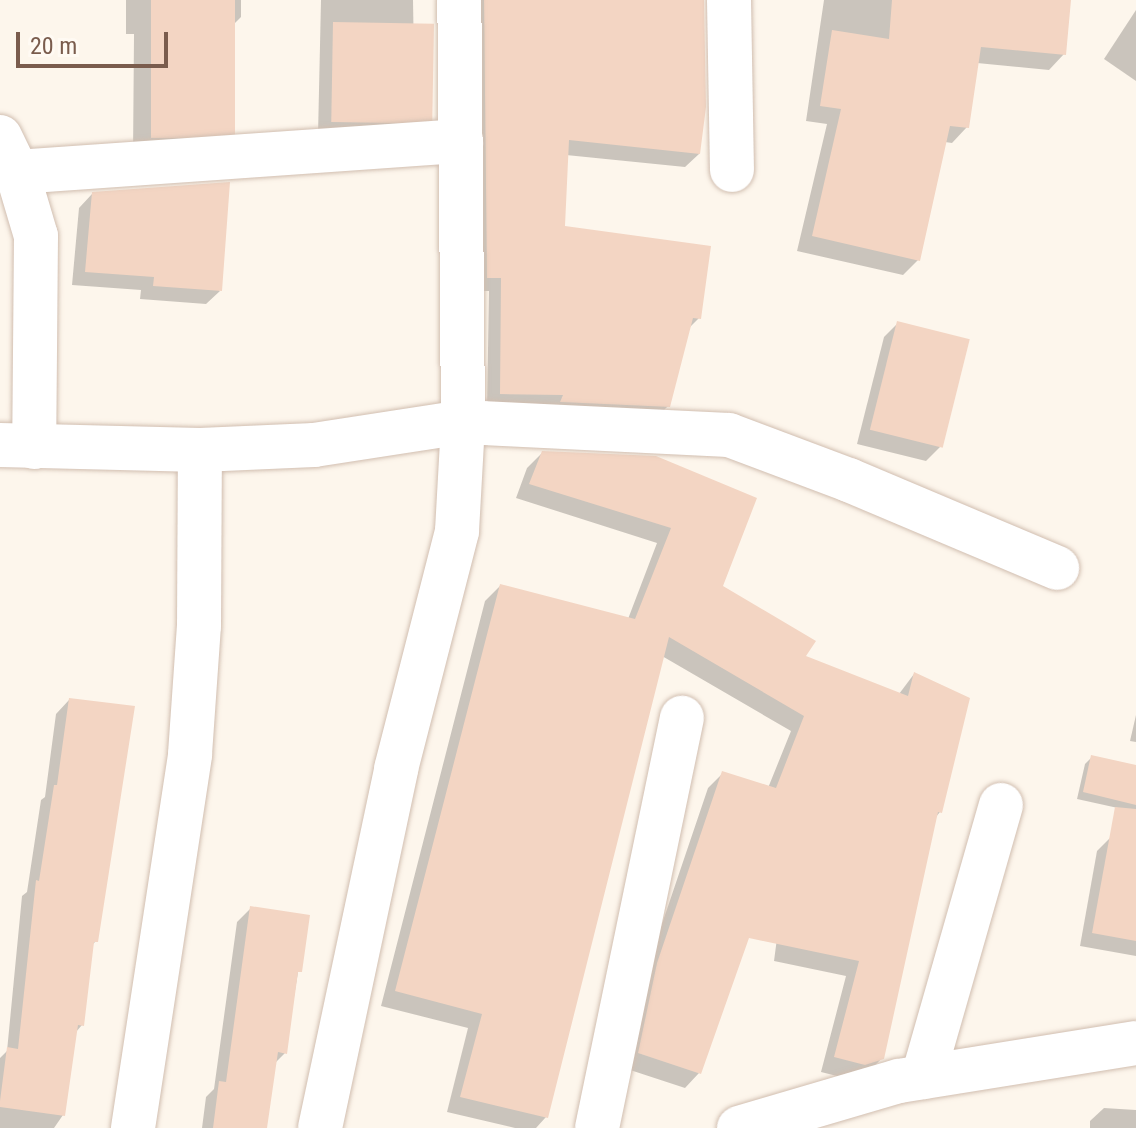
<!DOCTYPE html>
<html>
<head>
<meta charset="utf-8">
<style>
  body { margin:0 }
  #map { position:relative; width:1136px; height:1128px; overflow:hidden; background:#fdf6ec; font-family:"Roboto Condensed",sans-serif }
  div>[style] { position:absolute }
  .shadow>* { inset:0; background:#0003 }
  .building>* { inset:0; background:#f3d5c3; transform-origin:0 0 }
  .roads { filter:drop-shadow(0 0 2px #d1beb0) drop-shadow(0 0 2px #d1beb0) }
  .minor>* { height:44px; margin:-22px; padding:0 22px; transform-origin:22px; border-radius:22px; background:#fff }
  span { translate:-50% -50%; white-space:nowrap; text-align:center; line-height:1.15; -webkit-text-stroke:6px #fffaf3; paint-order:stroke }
  .scale { position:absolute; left:16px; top:32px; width:152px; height:36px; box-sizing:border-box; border:4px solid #7a5c4d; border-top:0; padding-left:10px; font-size:24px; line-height:28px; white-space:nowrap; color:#7a5c4d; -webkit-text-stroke:6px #fffaf3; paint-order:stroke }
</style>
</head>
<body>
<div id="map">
  <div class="shadow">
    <div style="clip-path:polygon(126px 0,241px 0,241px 17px,233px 25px,232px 131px,214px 149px,133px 154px,134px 34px,126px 34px)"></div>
    <div style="clip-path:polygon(321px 0,413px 0,415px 118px,401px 132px,318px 135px)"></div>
    <div style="clip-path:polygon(472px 0,702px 0,699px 154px,685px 167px,566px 155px,563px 228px,699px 318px,688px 329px,668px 406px,654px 420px,487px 407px,489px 291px,474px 291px)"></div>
    <div style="clip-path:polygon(824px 0,1069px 0,1064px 54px,1049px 70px,977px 63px,967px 127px,952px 143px,945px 142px,918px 260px,903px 275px,797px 251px,827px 124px,806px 121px)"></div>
    <div style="clip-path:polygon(1136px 10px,1136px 81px,1104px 59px)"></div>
    <div style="clip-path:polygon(92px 194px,220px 291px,206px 304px,140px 299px,141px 290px,72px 285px,79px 208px)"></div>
    <div style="clip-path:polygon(898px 323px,940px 447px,926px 461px,857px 444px,884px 337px)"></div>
    <div style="clip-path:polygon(542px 453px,656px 458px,721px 587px,803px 657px,899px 694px,914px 674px,940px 812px,935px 818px,882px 1058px,867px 1074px,849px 1079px,821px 1072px,846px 976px,774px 961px,785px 877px,767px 873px,699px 1073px,685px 1088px,624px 1068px,643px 980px,708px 788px,723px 773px,768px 788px,791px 731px,662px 656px,546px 1117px,536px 1128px,515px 1128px,447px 1112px,468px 1028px,381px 1006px,485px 601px,500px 586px,628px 619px,657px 543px,516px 498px,527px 468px)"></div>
    <div style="clip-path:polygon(69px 700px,96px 941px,91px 946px,82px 1025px,75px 1033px,63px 1115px,54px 1128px,0 1128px,0 1058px,7px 1051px,22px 896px,27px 892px,41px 800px,45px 797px,56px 714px)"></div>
    <div style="clip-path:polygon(1136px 715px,1136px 742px,1130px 741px)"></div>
    <div style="clip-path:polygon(1092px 757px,1136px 767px,1136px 812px,1077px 799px,1085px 764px)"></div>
    <div style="clip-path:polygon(1111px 837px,1136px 841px,1136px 956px,1080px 946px,1097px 851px)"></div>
    <div style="clip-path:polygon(251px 908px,307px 916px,285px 1053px,274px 1064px,265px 1128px,202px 1128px,206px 1097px,214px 1089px,237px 922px)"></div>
    <div style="clip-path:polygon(1104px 1108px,1136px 1110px,1136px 1128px,1090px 1128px,1090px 1121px)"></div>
  </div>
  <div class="building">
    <div style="left:151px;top:0;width:84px;height:138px"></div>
    <div style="clip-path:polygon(484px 0,704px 0,706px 107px,700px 154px,569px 140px,565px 226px,711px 246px,701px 319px,693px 318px,670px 407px,560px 402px,563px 395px,500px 394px,501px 278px,487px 278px)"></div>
    <div style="clip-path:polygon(892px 0,1071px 0,1066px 55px,981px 47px,969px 128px,950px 126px,920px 261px,812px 236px,841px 109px,820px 106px,832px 30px,889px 39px)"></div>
    <div style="left:333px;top:22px;width:101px;height:100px;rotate:1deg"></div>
    <div style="clip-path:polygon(230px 182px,222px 291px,153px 286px,154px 277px,85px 272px,92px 192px)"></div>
    <div style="left:897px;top:321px;width:75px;height:112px;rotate:14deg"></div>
    <div style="clip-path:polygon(542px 451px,656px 456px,757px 498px,723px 586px,816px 641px,806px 656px,908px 696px,914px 672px,970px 698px,942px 813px,938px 812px,884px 1059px,865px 1065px,834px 1057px,859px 961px,749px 938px,701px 1074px,638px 1053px,657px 963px,722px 771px,776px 788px,804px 716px,669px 637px,548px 1118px,460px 1097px,482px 1014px,395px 991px,500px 584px,635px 619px,671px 528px,529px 484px)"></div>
    <div style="clip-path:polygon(69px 698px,135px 706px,98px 942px,94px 942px,84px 1026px,78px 1025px,65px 1116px,0 1107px,0 1101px,7px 1047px,18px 1049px,36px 880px,39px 881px,54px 785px,57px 785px)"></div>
    <div style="clip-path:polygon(1091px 755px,1136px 765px,1136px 805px,1083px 792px)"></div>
    <div style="clip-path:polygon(1115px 807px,1136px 809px,1136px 941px,1092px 933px)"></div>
    <div style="clip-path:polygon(250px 906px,310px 915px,302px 972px,298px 972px,287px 1054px,278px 1052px,267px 1128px,213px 1128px,219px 1081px,226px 1082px)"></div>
  </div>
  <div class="roads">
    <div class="minor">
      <div style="left:729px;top:0;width:170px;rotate:89deg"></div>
      <div style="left:0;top:137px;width:39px;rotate:64deg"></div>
      <div style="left:17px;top:172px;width:67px;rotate:73.5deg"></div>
      <div style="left:36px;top:236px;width:211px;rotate:90.5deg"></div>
      <div style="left:17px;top:172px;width:445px;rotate:-4deg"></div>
      <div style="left:0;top:445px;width:200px;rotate:1.4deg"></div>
      <div style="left:200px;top:450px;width:114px;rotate:-2.5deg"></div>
      <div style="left:314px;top:445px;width:151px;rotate:-8.8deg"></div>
      <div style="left:463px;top:422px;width:266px;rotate:2.8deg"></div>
      <div style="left:729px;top:435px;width:128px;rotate:20.6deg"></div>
      <div style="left:849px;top:480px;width:226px;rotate:22.9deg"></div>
      <div style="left:923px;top:1077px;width:283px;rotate:-74deg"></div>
      <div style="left:133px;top:1128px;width:378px;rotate:-81.3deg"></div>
      <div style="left:190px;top:754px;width:128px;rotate:-86deg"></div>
      <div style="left:199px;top:626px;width:176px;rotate:-89.7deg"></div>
      <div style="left:320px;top:1128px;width:367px;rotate:-78deg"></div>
      <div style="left:396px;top:769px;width:246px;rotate:-75.6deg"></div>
      <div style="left:457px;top:531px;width:109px;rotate:-86.8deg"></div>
      <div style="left:463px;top:422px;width:422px;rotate:-90.5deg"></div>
      <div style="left:597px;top:1128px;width:419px;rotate:-78.3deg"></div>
      <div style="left:739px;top:1128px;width:167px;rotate:-16.4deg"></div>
      <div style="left:899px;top:1081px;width:240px;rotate:-9.1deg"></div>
    </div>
  </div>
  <div class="scale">20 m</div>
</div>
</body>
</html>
